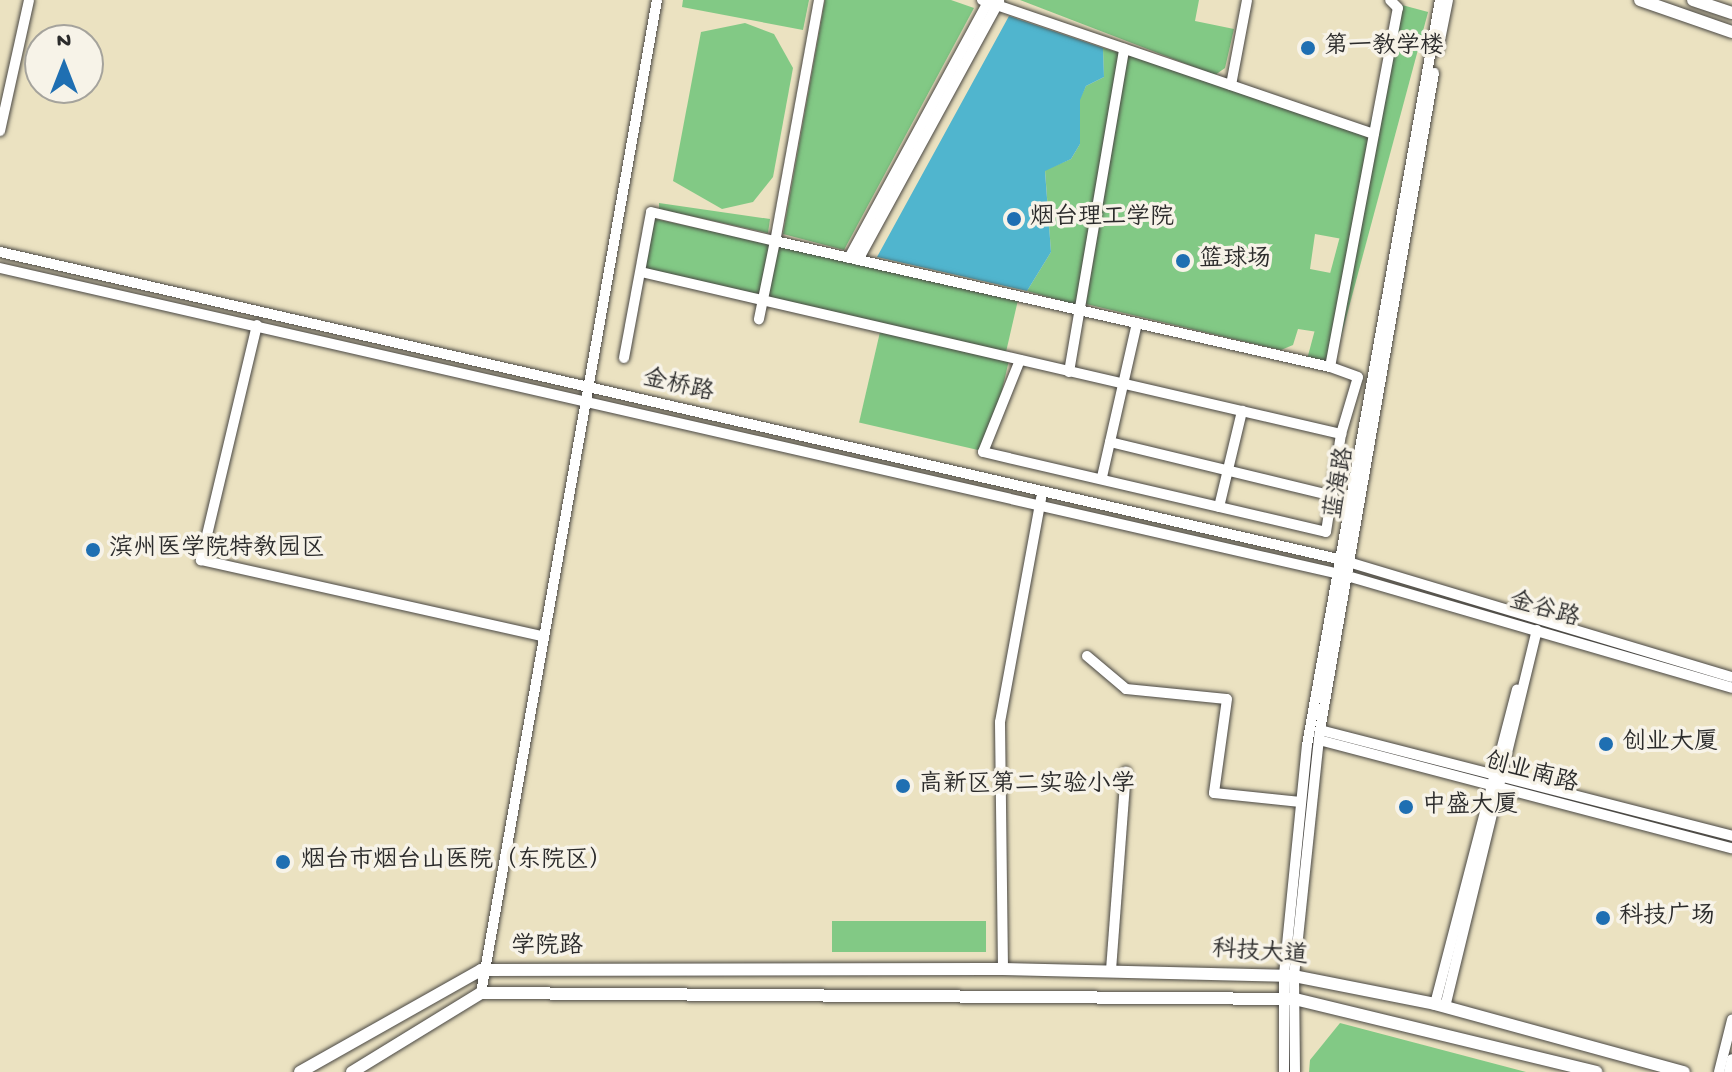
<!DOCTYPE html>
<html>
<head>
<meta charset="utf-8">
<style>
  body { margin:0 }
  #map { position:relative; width:1732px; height:1072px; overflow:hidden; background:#ebe2c1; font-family:"Gochi Hand","LXGW WenKai TC",sans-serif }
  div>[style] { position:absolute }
  .green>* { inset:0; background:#82c985; transform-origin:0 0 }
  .water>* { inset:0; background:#50b5ce }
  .roads { filter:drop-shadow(0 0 2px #484642) drop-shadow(0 0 2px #484642) }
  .minor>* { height:10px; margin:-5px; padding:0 5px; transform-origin:5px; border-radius:5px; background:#fff }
  .major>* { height:12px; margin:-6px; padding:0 6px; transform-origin:6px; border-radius:6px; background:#fff }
  .dots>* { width:22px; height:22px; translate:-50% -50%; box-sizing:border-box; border:4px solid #f7f3e8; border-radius:50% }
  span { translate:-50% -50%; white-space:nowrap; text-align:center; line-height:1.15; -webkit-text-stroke:7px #f7f3e8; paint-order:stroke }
  .poi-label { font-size:24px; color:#2b2b2b }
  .left { translate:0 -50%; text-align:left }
  .street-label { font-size:24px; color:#2b2b2b }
  .north { position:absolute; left:24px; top:24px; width:80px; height:80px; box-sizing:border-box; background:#f7f3e8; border:2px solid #a5a39c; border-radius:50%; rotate:0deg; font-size:22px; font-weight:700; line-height:32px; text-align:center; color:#2b2b2b }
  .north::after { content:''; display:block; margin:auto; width:28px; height:36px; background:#1f6fb2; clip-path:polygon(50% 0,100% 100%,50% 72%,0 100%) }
</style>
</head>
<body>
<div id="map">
  <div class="green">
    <div style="clip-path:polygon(683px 0,809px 0,803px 30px,682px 7px)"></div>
    <div style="clip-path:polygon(825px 0,951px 0,974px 8px,844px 250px,783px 234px)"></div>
    <div style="clip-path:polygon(1020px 0,1199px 0,1195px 21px,1234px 29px,1225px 68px,1215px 75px)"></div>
    <div style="left:1402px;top:5px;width:27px;height:364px;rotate:15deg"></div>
    <div style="clip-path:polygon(745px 23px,774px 34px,793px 68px,773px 177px,753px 202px,722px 209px,673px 181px,701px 32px)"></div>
    <div style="clip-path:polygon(1103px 48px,1120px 53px,1077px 305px,1027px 291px,1051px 252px,1045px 170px,1071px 159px,1080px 144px,1079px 100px,1086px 86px,1104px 77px)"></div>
    <div style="clip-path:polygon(1128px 54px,1367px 137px,1348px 240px,1315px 234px,1310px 269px,1341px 275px,1331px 334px,1298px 329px,1293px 345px,1281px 350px,1086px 304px)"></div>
    <div style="clip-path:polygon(659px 203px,770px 219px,768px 233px,659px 209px)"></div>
    <div style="left:655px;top:219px;width:120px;height:52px;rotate:12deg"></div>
    <div style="left:778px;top:246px;width:246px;height:54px;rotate:13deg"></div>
    <div style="left:880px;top:332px;width:132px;height:93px;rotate:13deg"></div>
    <div style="left:832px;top:921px;width:154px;height:31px"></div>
    <div style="clip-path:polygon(1340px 1023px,1526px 1072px,1309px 1072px,1310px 1060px)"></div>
  </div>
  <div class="water">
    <div style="clip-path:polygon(1009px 16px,1103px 48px,1104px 77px,1086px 86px,1080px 100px,1080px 144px,1071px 159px,1045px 171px,1051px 252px,1027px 291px,877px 257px)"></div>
  </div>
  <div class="roads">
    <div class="minor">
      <div style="left:819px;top:0;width:245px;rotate:100.3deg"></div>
      <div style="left:775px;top:241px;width:569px;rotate:12.79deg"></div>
      <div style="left:1330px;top:367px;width:365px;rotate:-79.3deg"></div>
      <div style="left:1398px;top:8px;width:11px;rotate:-135deg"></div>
      <div style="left:982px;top:0;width:414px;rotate:18.9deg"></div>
      <div style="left:1438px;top:50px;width:51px;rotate:-78.7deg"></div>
      <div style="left:1231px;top:85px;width:86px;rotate:-79.3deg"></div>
      <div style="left:0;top:131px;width:134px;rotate:-77.5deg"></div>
      <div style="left:0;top:252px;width:1373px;rotate:12.92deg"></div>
      <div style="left:1338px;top:559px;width:411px;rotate:16.7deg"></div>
      <div style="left:849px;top:258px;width:294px;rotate:-61.5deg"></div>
      <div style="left:858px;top:260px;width:295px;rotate:-61.4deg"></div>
      <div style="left:0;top:268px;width:1379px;rotate:12.87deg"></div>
      <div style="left:1344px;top:575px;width:404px;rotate:16.2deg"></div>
      <div style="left:641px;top:272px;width:719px;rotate:13.03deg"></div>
      <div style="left:1341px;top:434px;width:59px;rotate:-73.4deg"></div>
      <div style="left:1358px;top:377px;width:30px;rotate:-160deg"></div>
      <div style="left:257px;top:325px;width:242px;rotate:103.4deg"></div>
      <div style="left:201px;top:560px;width:349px;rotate:12.6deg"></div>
      <div style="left:624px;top:358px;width:148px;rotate:-79.5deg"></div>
      <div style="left:651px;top:212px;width:127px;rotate:13.2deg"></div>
      <div style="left:775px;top:241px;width:80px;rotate:101.6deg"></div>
      <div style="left:1020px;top:360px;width:99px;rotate:111.9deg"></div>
      <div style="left:983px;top:452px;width:352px;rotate:13.1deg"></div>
      <div style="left:1326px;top:532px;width:99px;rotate:-81.3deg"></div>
      <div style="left:1069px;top:372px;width:328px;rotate:-80.3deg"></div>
      <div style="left:1110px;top:442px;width:229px;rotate:13.6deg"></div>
      <div style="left:1102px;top:477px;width:158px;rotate:-77.2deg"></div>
      <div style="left:1219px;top:507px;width:99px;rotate:-76.5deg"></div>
      <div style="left:1087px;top:656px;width:51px;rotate:40.2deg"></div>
      <div style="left:1126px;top:689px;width:101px;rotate:5.7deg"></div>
      <div style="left:1227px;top:699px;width:95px;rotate:97.9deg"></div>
      <div style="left:1214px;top:793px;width:87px;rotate:5.9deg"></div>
      <div style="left:1320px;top:730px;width:425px;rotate:14.4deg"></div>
      <div style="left:1319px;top:740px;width:427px;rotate:14.7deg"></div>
      <div style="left:1003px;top:969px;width:247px;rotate:-90.7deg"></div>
      <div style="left:1000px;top:722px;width:228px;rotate:-79.6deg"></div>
      <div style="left:1111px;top:970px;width:199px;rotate:-85.7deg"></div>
      <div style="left:481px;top:993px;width:1008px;rotate:-79.95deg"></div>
      <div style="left:1435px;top:1004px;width:325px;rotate:-75.4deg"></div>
      <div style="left:1445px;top:1007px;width:388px;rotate:-76.3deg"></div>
      <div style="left:1284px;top:1072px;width:97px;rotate:-90deg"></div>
      <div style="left:1284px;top:975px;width:231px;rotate:-84.3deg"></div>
      <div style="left:1307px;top:745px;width:757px;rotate:-79.88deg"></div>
      <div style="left:1295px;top:1072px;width:96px;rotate:-90.6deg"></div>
      <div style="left:1294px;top:976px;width:247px;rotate:-84deg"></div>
      <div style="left:1320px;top:730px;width:667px;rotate:-80.16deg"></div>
      <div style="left:1719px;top:1072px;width:54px;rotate:-76deg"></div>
      <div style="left:1729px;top:1072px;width:13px;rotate:-77deg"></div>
    </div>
    <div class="major">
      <div style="left:1640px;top:0;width:97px;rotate:19.2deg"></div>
      <div style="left:1693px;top:0;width:41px;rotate:18.4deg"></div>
      <div style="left:300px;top:1072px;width:208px;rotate:-29.4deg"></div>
      <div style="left:481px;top:970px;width:522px;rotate:-0.11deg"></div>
      <div style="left:1003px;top:969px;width:291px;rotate:1.4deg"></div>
      <div style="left:1294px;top:976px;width:144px;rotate:11.2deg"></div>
      <div style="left:1435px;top:1004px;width:258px;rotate:15.3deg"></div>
      <div style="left:352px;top:1072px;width:151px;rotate:-31.5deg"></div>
      <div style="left:481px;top:993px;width:814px;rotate:0.42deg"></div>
      <div style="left:1295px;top:999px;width:310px;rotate:13.6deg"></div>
    </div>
  </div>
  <div class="dots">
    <div style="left:1308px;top:48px;background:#1f6fb2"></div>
    <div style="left:1014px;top:219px;background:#1f6fb2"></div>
    <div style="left:1183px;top:261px;background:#1f6fb2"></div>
    <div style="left:93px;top:550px;background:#1f6fb2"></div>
    <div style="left:1606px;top:744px;background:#1f6fb2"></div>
    <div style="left:903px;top:786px;background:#1f6fb2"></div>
    <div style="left:1406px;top:807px;background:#1f6fb2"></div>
    <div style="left:283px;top:862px;background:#1f6fb2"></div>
    <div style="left:1603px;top:918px;background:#1f6fb2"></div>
  </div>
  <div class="poi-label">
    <span class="left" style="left:1324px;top:48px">第一教学楼</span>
    <span class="left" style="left:1030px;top:219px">烟台理工学院</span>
    <span class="left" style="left:1199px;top:261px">篮球场</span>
    <span class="left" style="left:109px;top:550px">滨州医学院特教园区</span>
    <span class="left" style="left:1622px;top:744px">创业大厦</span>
    <span class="left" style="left:919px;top:786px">高新区第二实验小学</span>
    <span class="left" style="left:1422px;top:807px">中盛大厦</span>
    <span class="left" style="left:301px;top:862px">烟台市烟台山医院（东院区）</span>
    <span class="left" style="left:1619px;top:918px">科技广场</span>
  </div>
  <div class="street-label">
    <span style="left:678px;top:387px;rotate:13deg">金桥路</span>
    <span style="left:1341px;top:483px;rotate:-80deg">蓝海路</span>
    <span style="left:1544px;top:611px;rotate:16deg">金谷路</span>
    <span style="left:1531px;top:774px;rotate:15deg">创业南路</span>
    <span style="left:547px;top:948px">学院路</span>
    <span style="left:1260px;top:954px;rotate:4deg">科技大道</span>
  </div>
  <div class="north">N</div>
</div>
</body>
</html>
